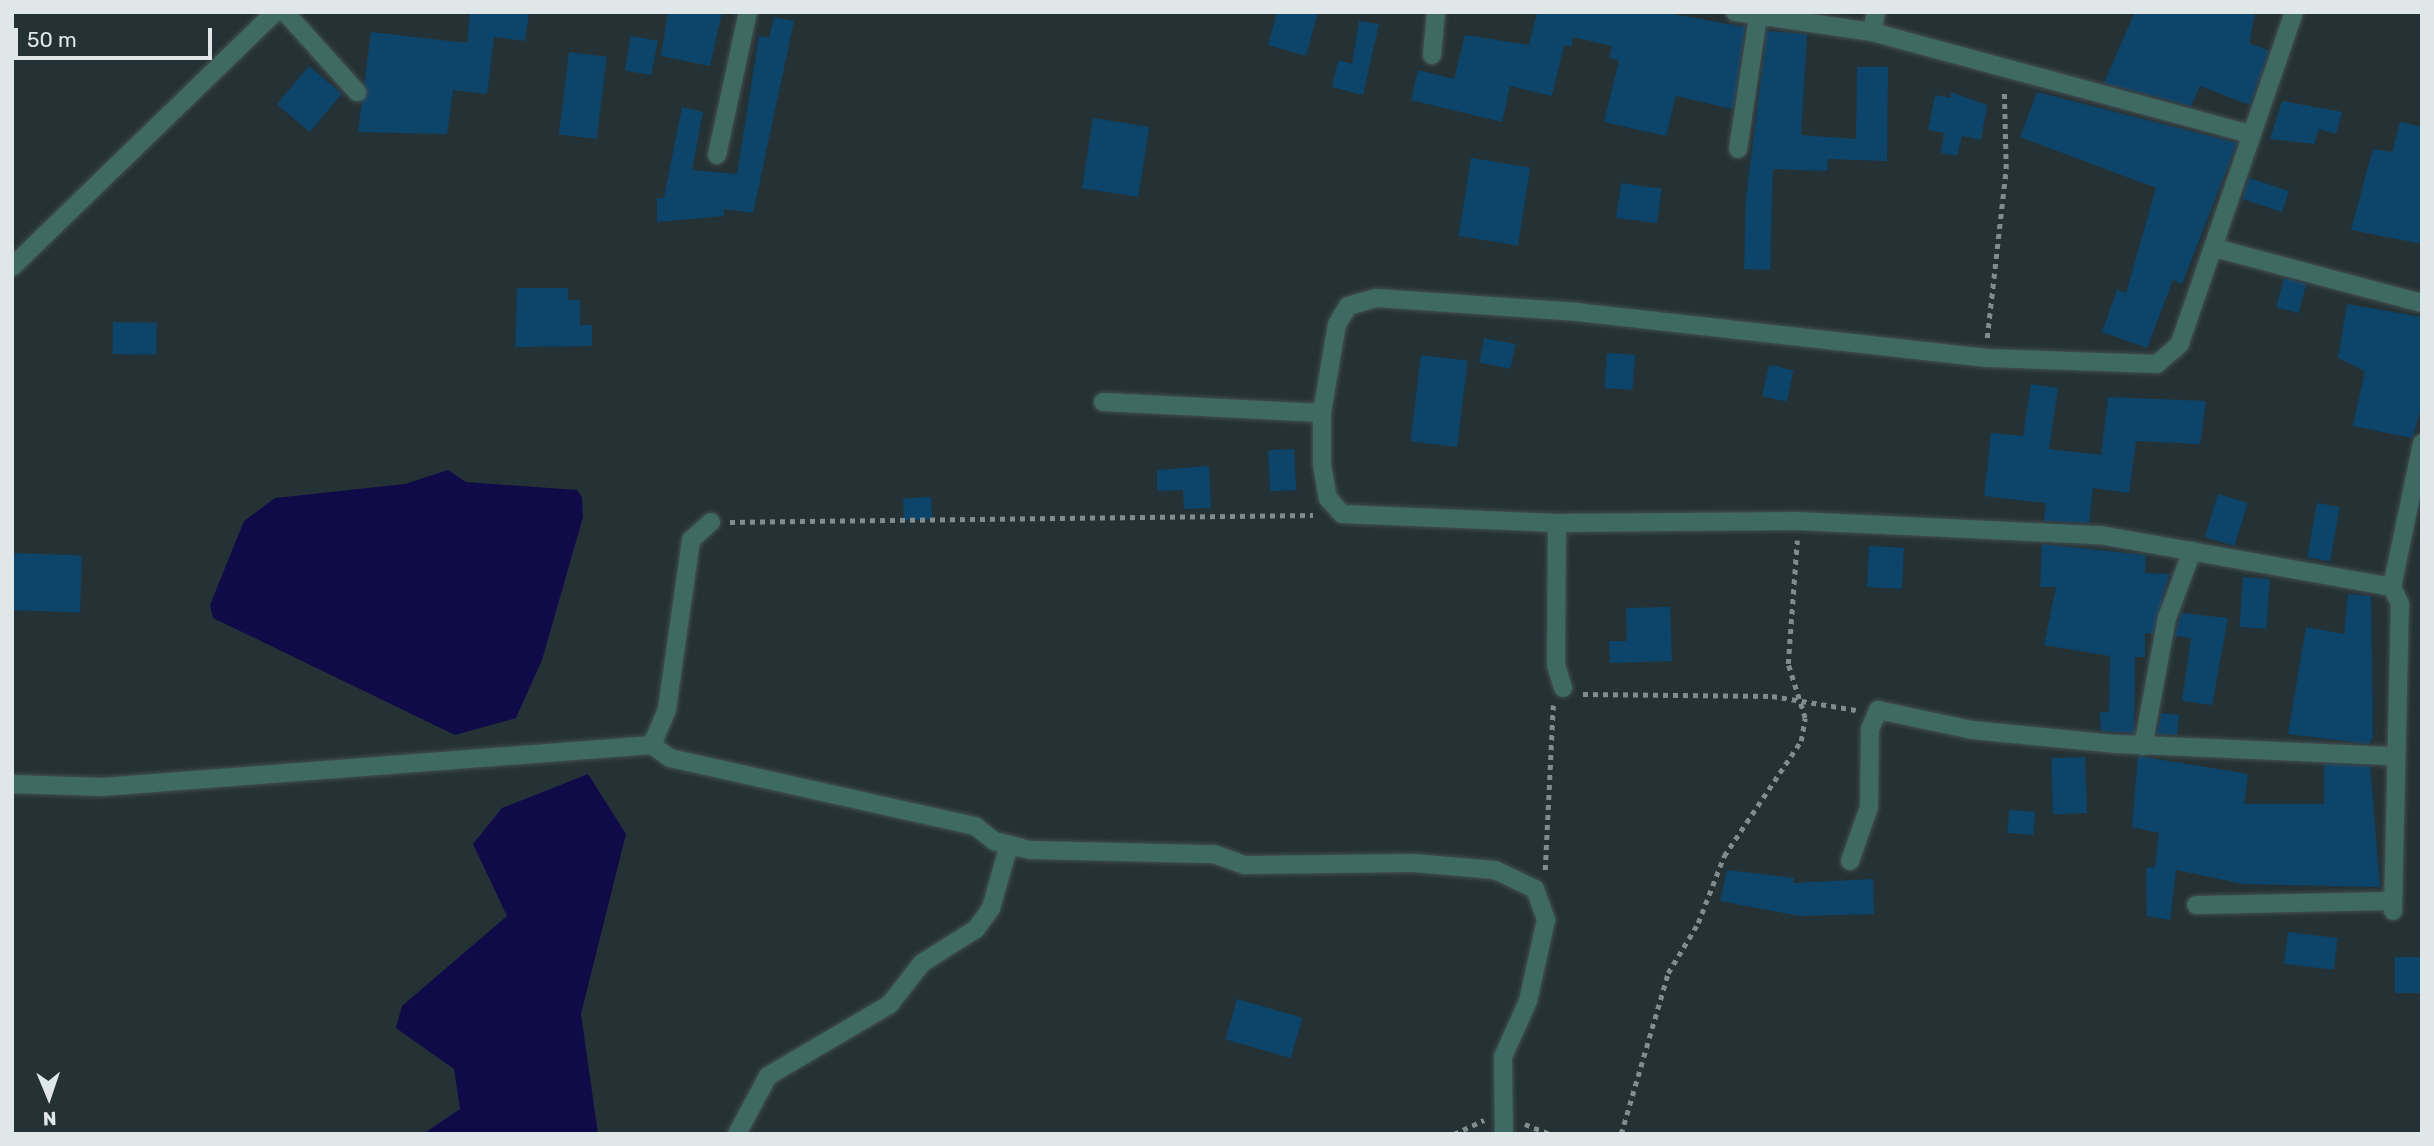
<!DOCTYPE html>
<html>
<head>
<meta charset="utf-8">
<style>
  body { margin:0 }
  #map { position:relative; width:2434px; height:1146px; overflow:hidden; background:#253235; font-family:Rubik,sans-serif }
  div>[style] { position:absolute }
  .water>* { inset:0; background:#0f0b48 }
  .building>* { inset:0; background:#0d446a; transform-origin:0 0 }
  .path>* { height:4.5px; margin-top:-2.25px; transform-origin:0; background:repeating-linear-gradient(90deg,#818c8e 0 5px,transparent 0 10px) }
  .roads { filter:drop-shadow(0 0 2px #434f52) drop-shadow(0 0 2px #434f52) }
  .minor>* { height:18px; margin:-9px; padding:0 9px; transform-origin:9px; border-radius:9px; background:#3f6963 }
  span { translate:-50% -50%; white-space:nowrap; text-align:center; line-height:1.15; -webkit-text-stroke:5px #253235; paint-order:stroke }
  .frame { position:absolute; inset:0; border:14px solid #dfe7e9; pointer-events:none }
  .north { position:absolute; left:14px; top:1062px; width:70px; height:70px; -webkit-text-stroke:5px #253235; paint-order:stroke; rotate:178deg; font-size:19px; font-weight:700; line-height:28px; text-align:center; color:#dfe7e9 }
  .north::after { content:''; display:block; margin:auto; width:24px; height:32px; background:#dfe7e9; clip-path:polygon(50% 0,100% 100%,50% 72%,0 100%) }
  .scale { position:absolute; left:14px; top:28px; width:198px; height:32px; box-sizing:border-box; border:4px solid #dfe7e9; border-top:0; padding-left:9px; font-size:21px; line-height:24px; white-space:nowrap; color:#dfe7e9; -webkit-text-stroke:5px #253235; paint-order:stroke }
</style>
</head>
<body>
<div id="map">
  <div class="water">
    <div style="clip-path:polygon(448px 470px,466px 482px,577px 490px,582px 497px,583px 517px,542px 660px,516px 718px,455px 735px,213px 618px,210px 605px,244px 521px,275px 498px,405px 484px)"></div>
    <div style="clip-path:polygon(588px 774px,626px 834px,581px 1014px,598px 1134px,423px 1134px,460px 1109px,454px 1069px,396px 1028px,402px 1006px,507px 916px,473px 844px,502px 808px)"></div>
  </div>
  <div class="building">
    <div style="clip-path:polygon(470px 12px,529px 12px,525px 41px,494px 37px,487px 94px,453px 90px,447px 134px,358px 132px,371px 32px,467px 43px)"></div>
    <div style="clip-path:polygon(668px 12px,722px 12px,710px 66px,661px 56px)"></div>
    <div style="clip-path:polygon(1277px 12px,1318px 12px,1306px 56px,1268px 45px)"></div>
    <div style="clip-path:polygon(1537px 12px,1661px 12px,1745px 27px,1733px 109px,1676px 96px,1666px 136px,1604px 122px,1619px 60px,1609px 58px,1612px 46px,1573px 37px,1571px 47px,1564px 45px,1552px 96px,1510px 86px,1502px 122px,1411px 100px,1418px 70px,1454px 79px,1465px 35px,1529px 45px)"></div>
    <div style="clip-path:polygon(2135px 12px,2255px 12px,2249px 43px,2269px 51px,2250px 105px,2200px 86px,2191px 106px,2104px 83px)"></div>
    <div style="clip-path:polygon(774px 17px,794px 21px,753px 213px,724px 209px,724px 216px,657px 222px,657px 198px,664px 198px,682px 107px,703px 112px,692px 170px,737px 174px,759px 36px,769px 38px)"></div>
    <div style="clip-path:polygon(1359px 21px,1379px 24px,1363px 95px,1332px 87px,1338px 60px,1352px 64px)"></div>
    <div style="clip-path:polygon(1767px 31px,1807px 34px,1801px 135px,1856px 139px,1857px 67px,1888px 67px,1887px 161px,1828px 159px,1827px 171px,1773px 169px,1770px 270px,1744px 269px,1746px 197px)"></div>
    <div style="left:631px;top:36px;width:27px;height:35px;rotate:10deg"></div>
    <div style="left:569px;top:52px;width:38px;height:83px;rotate:7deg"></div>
    <div style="left:309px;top:66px;width:43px;height:50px;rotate:40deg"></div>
    <div style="clip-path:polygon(1951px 92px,1987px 105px,1981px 140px,1962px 136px,1957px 156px,1941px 153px,1944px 133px,1928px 130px,1935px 95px,1950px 98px)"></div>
    <div style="clip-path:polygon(2037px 92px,2237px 143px,2182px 284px,2173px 280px,2147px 348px,2102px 332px,2117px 290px,2126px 293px,2156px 188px,2020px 137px)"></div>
    <div style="clip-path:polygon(2282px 101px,2342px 112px,2336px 134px,2319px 129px,2314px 144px,2270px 139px)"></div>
    <div style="left:1093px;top:118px;width:57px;height:71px;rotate:9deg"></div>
    <div style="clip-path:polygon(2400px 122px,2422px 127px,2422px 244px,2351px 230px,2373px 149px,2392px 152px)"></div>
    <div style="left:1471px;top:158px;width:60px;height:79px;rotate:9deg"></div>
    <div style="left:2249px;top:178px;width:42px;height:22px;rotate:18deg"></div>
    <div style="left:1621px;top:183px;width:41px;height:35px;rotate:8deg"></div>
    <div style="left:2284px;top:278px;width:23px;height:30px;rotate:15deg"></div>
    <div style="clip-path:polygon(517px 288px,568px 288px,568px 300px,580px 300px,580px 325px,592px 325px,592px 346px,515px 347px)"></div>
    <div style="clip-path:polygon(2347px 304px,2422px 317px,2422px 406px,2412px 438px,2353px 426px,2365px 371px,2338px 358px)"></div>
    <div style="left:113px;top:322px;width:44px;height:32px;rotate:1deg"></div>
    <div style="left:1484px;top:338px;width:32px;height:25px;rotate:11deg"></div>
    <div style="left:1607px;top:353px;width:28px;height:35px;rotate:4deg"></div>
    <div style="left:1421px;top:355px;width:47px;height:87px;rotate:7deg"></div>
    <div style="left:1769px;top:365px;width:25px;height:32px;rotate:12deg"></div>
    <div style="clip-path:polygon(2031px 384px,2058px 388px,2049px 449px,2101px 455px,2108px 397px,2206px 401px,2200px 444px,2136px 441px,2129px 493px,2093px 488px,2089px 523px,2044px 521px,2046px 503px,1984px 496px,1991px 433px,2023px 436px)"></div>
    <div style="left:1294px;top:449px;width:41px;height:26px;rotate:87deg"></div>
    <div style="clip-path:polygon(1209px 466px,1211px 508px,1184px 509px,1183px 490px,1157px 491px,1157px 470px)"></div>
    <div style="left:2218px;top:494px;width:31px;height:45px;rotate:17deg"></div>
    <div style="left:931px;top:497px;width:22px;height:28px;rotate:87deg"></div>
    <div style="left:2317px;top:503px;width:23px;height:55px;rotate:10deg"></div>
    <div style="clip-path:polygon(2042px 544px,2146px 555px,2145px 573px,2169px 574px,2153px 634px,2145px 633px,2145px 657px,2135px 657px,2134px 733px,2101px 731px,2100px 712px,2109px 712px,2110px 656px,2044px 645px,2056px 587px,2040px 587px)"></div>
    <div style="left:1869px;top:546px;width:35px;height:41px;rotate:3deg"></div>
    <div style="left:12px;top:553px;width:70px;height:57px;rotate:2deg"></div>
    <div style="left:2243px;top:577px;width:27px;height:50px;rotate:4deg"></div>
    <div style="clip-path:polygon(2348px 594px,2371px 596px,2373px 737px,2369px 744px,2288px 734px,2306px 627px,2344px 634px)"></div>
    <div style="clip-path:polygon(1670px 607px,1672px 661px,1610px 663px,1609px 641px,1627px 641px,1626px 608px)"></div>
    <div style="clip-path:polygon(2181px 613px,2228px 618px,2212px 705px,2182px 701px,2191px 638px,2175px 636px)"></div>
    <div style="clip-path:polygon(2161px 713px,2179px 715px,2177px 735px,2157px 734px)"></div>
    <div style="clip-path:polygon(2138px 756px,2248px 774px,2244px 804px,2324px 804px,2324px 764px,2370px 766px,2380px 887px,2244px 884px,2176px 870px,2170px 920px,2147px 916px,2146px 868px,2155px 867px,2159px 833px,2132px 827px)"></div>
    <div style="left:2085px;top:757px;width:56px;height:34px;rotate:88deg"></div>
    <div style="left:2009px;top:810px;width:26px;height:23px;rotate:4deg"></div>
    <div style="clip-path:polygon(1727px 870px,1794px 878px,1793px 883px,1873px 879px,1874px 914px,1800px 916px,1720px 901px)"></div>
    <div style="left:2288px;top:932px;width:50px;height:32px;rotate:7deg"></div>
    <div style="left:2395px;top:957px;width:27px;height:36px"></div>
    <div style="left:1237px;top:999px;width:68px;height:42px;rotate:16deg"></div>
  </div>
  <div class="path">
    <div style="left:1987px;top:338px;width:170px;rotate:-83.6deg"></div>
    <div style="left:2006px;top:169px;width:80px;rotate:-91.4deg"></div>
    <div style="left:730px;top:522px;width:583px;rotate:-0.69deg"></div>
    <div style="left:1583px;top:694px;width:189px;rotate:0.6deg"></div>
    <div style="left:1772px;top:696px;width:85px;rotate:9.5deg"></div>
    <div style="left:1545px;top:870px;width:165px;rotate:-87.2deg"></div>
    <div style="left:1525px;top:1124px;width:27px;rotate:22deg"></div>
    <div style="left:1454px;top:1134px;width:33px;rotate:-25deg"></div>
    <div style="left:1621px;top:1134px;width:168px;rotate:-73.7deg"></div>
    <div style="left:1668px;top:973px;width:58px;rotate:-59deg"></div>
    <div style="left:1698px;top:923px;width:72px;rotate:-68.8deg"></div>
    <div style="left:1724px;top:856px;width:138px;rotate:-56.2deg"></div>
    <div style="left:1801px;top:741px;width:23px;rotate:-80deg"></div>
    <div style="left:1805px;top:718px;width:57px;rotate:-107.5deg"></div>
    <div style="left:1788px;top:664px;width:124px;rotate:-85.8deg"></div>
  </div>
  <div class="roads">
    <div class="minor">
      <div style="left:285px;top:12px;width:108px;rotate:48deg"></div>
      <div style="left:1735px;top:12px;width:138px;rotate:8.3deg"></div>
      <div style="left:1872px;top:32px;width:392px;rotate:15.1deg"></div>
      <div style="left:2294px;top:12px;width:351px;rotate:109deg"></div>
      <div style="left:2180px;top:344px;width:30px;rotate:139deg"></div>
      <div style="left:2157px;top:364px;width:170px;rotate:-178deg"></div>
      <div style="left:1987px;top:358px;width:412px;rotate:-173.6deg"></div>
      <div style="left:1578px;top:312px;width:202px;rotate:-176deg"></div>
      <div style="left:1376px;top:298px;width:29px;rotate:164deg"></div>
      <div style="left:1348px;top:306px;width:21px;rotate:121deg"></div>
      <div style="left:1337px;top:324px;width:90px;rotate:99.6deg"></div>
      <div style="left:1322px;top:413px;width:52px;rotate:90deg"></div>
      <div style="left:1322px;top:465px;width:34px;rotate:80deg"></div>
      <div style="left:1328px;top:498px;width:21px;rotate:49deg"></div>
      <div style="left:1342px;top:514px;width:215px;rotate:2.4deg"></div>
      <div style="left:1557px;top:523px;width:241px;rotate:-0.5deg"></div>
      <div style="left:1798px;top:521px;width:302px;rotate:2.7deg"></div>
      <div style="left:2100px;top:535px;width:297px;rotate:10.1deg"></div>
      <div style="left:1872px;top:32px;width:20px;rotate:-79deg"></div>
      <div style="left:1432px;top:55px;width:43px;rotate:-84.7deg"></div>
      <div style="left:1738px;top:149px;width:134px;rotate:-81.4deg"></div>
      <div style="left:717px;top:155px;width:146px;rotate:-77.8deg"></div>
      <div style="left:2215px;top:248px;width:214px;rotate:14.9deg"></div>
      <div style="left:12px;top:267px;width:366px;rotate:-44.1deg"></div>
      <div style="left:1103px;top:402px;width:219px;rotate:2.9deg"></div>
      <div style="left:1557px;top:523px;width:142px;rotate:90.4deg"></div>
      <div style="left:1556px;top:665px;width:24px;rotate:73deg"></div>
      <div style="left:652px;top:745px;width:22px;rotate:36deg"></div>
      <div style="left:670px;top:758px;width:312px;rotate:12.6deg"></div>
      <div style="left:975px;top:826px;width:24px;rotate:38deg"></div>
      <div style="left:994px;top:841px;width:38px;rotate:14deg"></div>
      <div style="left:1031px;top:850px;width:183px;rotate:1.3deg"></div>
      <div style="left:1214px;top:854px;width:33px;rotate:20deg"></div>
      <div style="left:1245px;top:865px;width:169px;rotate:-0.7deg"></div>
      <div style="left:1414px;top:863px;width:81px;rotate:4.9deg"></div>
      <div style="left:1495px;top:870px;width:44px;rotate:25.4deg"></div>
      <div style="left:1535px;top:889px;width:33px;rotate:70deg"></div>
      <div style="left:1546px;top:920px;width:83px;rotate:102.5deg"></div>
      <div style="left:1528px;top:1001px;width:61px;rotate:114.1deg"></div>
      <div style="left:1503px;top:1057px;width:77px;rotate:89.3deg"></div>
      <div style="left:2143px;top:746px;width:130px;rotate:-79.4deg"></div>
      <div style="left:2167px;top:618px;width:72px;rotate:-69.5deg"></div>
      <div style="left:12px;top:784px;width:90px;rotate:1.9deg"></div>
      <div style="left:102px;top:787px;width:552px;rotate:-4.37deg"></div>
      <div style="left:652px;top:745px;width:39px;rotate:-67deg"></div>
      <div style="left:667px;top:709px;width:171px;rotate:-81.9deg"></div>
      <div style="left:691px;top:540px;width:27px;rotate:-42deg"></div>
      <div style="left:1850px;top:861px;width:57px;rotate:-70.6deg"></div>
      <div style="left:1869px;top:807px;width:78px;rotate:-89.3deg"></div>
      <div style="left:1870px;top:729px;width:21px;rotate:-67deg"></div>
      <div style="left:1878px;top:710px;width:96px;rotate:12deg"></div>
      <div style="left:1972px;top:730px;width:145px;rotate:5.6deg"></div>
      <div style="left:2116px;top:744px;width:276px;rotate:2.5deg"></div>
      <div style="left:2196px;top:905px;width:196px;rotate:-1.2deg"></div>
      <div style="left:2393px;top:911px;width:307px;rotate:-88.7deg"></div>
      <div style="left:2400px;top:604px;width:19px;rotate:-115deg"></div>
      <div style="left:2392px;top:587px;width:147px;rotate:-78.2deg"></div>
      <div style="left:737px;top:1134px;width:66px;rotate:-61.9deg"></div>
      <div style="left:768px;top:1076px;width:142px;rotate:-30.5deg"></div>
      <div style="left:890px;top:1004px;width:52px;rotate:-52deg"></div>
      <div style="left:922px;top:963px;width:64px;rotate:-32.2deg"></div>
      <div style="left:976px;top:929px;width:26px;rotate:-54deg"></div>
      <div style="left:991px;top:908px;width:66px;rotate:-74.1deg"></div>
    </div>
  </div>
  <div class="frame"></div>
  <div class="north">N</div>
  <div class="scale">50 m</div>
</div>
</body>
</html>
